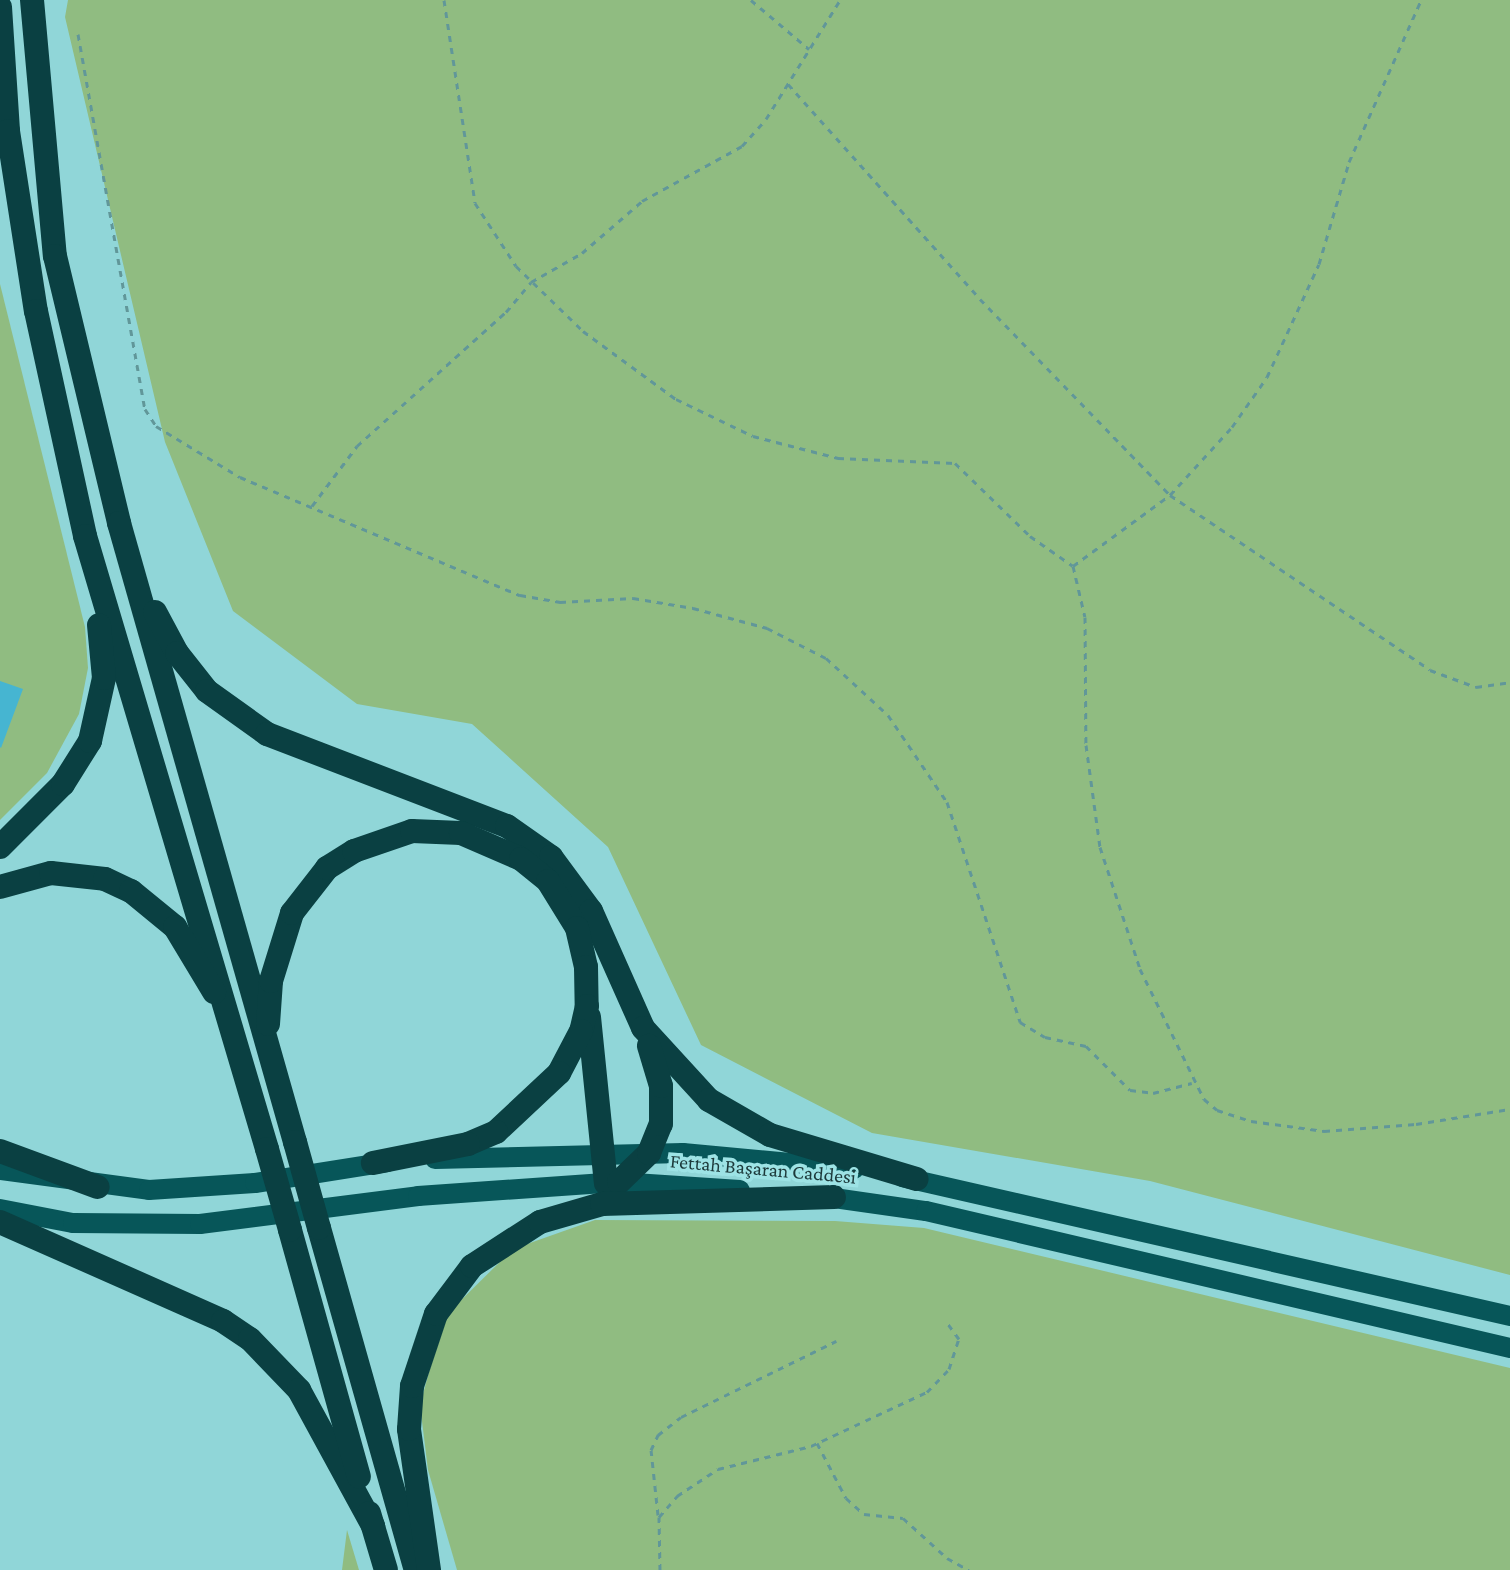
<!DOCTYPE html>
<html>
<head>
<meta charset="utf-8">
<style>
  body { margin:0 }
  #map { position:relative; width:1510px; height:1570px; overflow:hidden; background:#90d6d8; font-family:"Crimson Pro",serif }
  div>[style] { position:absolute }
  .green>* { inset:0; background:#90bc81 }
  .building>* { inset:0; background:#46b5d1 }
  .path>* { height:3px; margin-top:-1.5px; transform-origin:0; background:repeating-linear-gradient(90deg,#619799 0 6px,transparent 0 12px) }
  .major>* { height:20px; margin:-10px; padding:0 10px; transform-origin:10px; border-radius:10px; background:#075659 }
  .highway>* { height:24px; margin:-12px; padding:0 12px; transform-origin:12px; border-radius:12px; background:#0a4042 }
  .highway-bridge>* { height:24px; margin:-12px; padding:0 12px; transform-origin:12px; border-radius:12px; background:#0a4042 }
  span { translate:-50% -50%; white-space:nowrap; text-align:center; line-height:1.15; -webkit-text-stroke:7px #9de3e5; paint-order:stroke }
  .street-label { font-size:20px; color:#1c393a }
</style>
</head>
<body>
<div id="map">
  <div class="green">
    <div style="clip-path:polygon(68px 0,1510px 0,1510px 1275px,1150px 1181px,872px 1133px,701px 1045px,608px 847px,472px 724px,357px 704px,233px 611px,165px 442px,65px 17px)"></div>
    <div style="clip-path:polygon(0 284px,85px 627px,88px 668px,79px 714px,47px 773px,0 820px)"></div>
    <div style="clip-path:polygon(595px 1220px,835px 1221px,924px 1228px,1510px 1368px,1510px 1570px,457px 1570px,428px 1470px,420px 1405px,444px 1317px,513px 1249px)"></div>
    <div style="clip-path:polygon(347px 1530px,359px 1570px,342px 1570px)"></div>
  </div>
  <div class="building">
    <div style="clip-path:polygon(0 681px,23px 689px,1px 748px,0 747px)"></div>
  </div>
  <div class="path">
    <div style="left:444px;top:0;width:205px;rotate:81.3deg"></div>
    <div style="left:475px;top:203px;width:75px;rotate:56.9deg"></div>
    <div style="left:516px;top:266px;width:93px;rotate:44.1deg"></div>
    <div style="left:583px;top:331px;width:115px;rotate:36.2deg"></div>
    <div style="left:676px;top:399px;width:85px;rotate:25.7deg"></div>
    <div style="left:753px;top:436px;width:88px;rotate:14.5deg"></div>
    <div style="left:838px;top:458px;width:117px;rotate:2.4deg"></div>
    <div style="left:955px;top:463px;width:105px;rotate:44.2deg"></div>
    <div style="left:1030px;top:536px;width:52px;rotate:34.9deg"></div>
    <div style="left:1073px;top:566px;width:52px;rotate:76.8deg"></div>
    <div style="left:1085px;top:617px;width:128px;rotate:89.6deg"></div>
    <div style="left:1086px;top:745px;width:103px;rotate:82.2deg"></div>
    <div style="left:1100px;top:847px;width:128px;rotate:71.8deg"></div>
    <div style="left:1140px;top:969px;width:145px;rotate:63.8deg"></div>
    <div style="left:1204px;top:1099px;width:17px;rotate:40deg"></div>
    <div style="left:1217px;top:1110px;width:36px;rotate:18deg"></div>
    <div style="left:1251px;top:1121px;width:74px;rotate:7.8deg"></div>
    <div style="left:1324px;top:1131px;width:92px;rotate:-4.4deg"></div>
    <div style="left:1416px;top:1124px;width:95px;rotate:-9.1deg"></div>
    <div style="left:751px;top:0;width:76px;rotate:40.2deg"></div>
    <div style="left:78px;top:34px;width:381px;rotate:79.9deg"></div>
    <div style="left:145px;top:409px;width:20px;rotate:57deg"></div>
    <div style="left:156px;top:426px;width:98px;rotate:31.3deg"></div>
    <div style="left:240px;top:477px;width:304px;rotate:22.9deg"></div>
    <div style="left:520px;top:595px;width:41px;rotate:9.9deg"></div>
    <div style="left:560px;top:602px;width:73px;rotate:-3.1deg"></div>
    <div style="left:633px;top:598px;width:61px;rotate:9.5deg"></div>
    <div style="left:693px;top:608px;width:77px;rotate:15.1deg"></div>
    <div style="left:767px;top:628px;width:66px;rotate:27deg"></div>
    <div style="left:826px;top:658px;width:84px;rotate:42.6deg"></div>
    <div style="left:888px;top:715px;width:105px;rotate:55.9deg"></div>
    <div style="left:947px;top:802px;width:232px;rotate:71.6deg"></div>
    <div style="left:1020px;top:1022px;width:29px;rotate:31deg"></div>
    <div style="left:1045px;top:1037px;width:42px;rotate:12.4deg"></div>
    <div style="left:1086px;top:1046px;width:62px;rotate:45deg"></div>
    <div style="left:1130px;top:1090px;width:23px;rotate:7deg"></div>
    <div style="left:1153px;top:1093px;width:40px;rotate:-14.4deg"></div>
    <div style="left:788px;top:84px;width:288px;rotate:48.2deg"></div>
    <div style="left:980px;top:299px;width:273px;rotate:45.9deg"></div>
    <div style="left:1170px;top:495px;width:313px;rotate:33.9deg"></div>
    <div style="left:1430px;top:670px;width:49px;rotate:20.3deg"></div>
    <div style="left:1476px;top:687px;width:34px;rotate:-8deg"></div>
    <div style="left:312px;top:506px;width:75px;rotate:-53.1deg"></div>
    <div style="left:357px;top:446px;width:200px;rotate:-42deg"></div>
    <div style="left:506px;top:312px;width:39px;rotate:-50deg"></div>
    <div style="left:531px;top:282px;width:59px;rotate:-29.6deg"></div>
    <div style="left:582px;top:253px;width:79px;rotate:-40.9deg"></div>
    <div style="left:642px;top:201px;width:114px;rotate:-28.8deg"></div>
    <div style="left:742px;top:146px;width:36px;rotate:-48deg"></div>
    <div style="left:766px;top:119px;width:140px;rotate:-58.1deg"></div>
    <div style="left:1073px;top:566px;width:120px;rotate:-36.2deg"></div>
    <div style="left:1170px;top:495px;width:92px;rotate:-47.6deg"></div>
    <div style="left:1232px;top:427px;width:61px;rotate:-55deg"></div>
    <div style="left:1267px;top:377px;width:124px;rotate:-65.3deg"></div>
    <div style="left:1319px;top:264px;width:106px;rotate:-73.6deg"></div>
    <div style="left:1349px;top:162px;width:177px;rotate:-66deg"></div>
    <div style="left:817px;top:1443px;width:62px;rotate:62.2deg"></div>
    <div style="left:846px;top:1498px;width:24px;rotate:42deg"></div>
    <div style="left:864px;top:1514px;width:39px;rotate:6deg"></div>
    <div style="left:903px;top:1518px;width:59px;rotate:42.3deg"></div>
    <div style="left:947px;top:1558px;width:25px;rotate:29deg"></div>
    <div style="left:658px;top:1515px;width:65px;rotate:-96.1deg"></div>
    <div style="left:651px;top:1450px;width:17px;rotate:-65deg"></div>
    <div style="left:658px;top:1435px;width:29px;rotate:-38deg"></div>
    <div style="left:681px;top:1417px;width:173px;rotate:-26.1deg"></div>
    <div style="left:660px;top:1570px;width:53px;rotate:-91.1deg"></div>
    <div style="left:659px;top:1517px;width:28px;rotate:-49deg"></div>
    <div style="left:677px;top:1496px;width:49px;rotate:-33.4deg"></div>
    <div style="left:718px;top:1469px;width:96px;rotate:-13.9deg"></div>
    <div style="left:811px;top:1446px;width:128px;rotate:-25deg"></div>
    <div style="left:927px;top:1392px;width:32px;rotate:-46deg"></div>
    <div style="left:949px;top:1369px;width:32px;rotate:-72deg"></div>
    <div style="left:959px;top:1339px;width:19px;rotate:-126deg"></div>
  </div>
  <div class="major">
    <div style="left:435px;top:1159px;width:248px;rotate:-1.4deg"></div>
    <div style="left:683px;top:1153px;width:172px;rotate:5.3deg"></div>
    <div style="left:0;top:1170px;width:150px;rotate:7.6deg"></div>
    <div style="left:149px;top:1190px;width:106px;rotate:-3.8deg"></div>
    <div style="left:255px;top:1183px;width:135px;rotate:-9deg"></div>
    <div style="left:902px;top:1177px;width:624px;rotate:12.88deg"></div>
    <div style="left:820px;top:1196px;width:107px;rotate:8.1deg"></div>
    <div style="left:926px;top:1211px;width:600px;rotate:13.2deg"></div>
    <div style="left:0;top:1209px;width:74px;rotate:10.9deg"></div>
    <div style="left:73px;top:1223px;width:127px;rotate:0.5deg"></div>
    <div style="left:200px;top:1224px;width:220px;rotate:-7.3deg"></div>
    <div style="left:418px;top:1196px;width:201px;rotate:-4deg"></div>
    <div style="left:619px;top:1182px;width:121px;rotate:3.8deg"></div>
  </div>
  <div class="highway">
    <div style="left:32px;top:0;width:257px;rotate:84.9deg"></div>
    <div style="left:55px;top:256px;width:275px;rotate:76.5deg"></div>
    <div style="left:119px;top:523px;width:644px;rotate:74.13deg"></div>
    <div style="left:0;top:7px;width:124px;rotate:86.3deg"></div>
    <div style="left:8px;top:131px;width:182px;rotate:81.2deg"></div>
    <div style="left:36px;top:311px;width:230px;rotate:77.7deg"></div>
    <div style="left:85px;top:536px;width:639px;rotate:73.46deg"></div>
    <div style="left:155px;top:612px;width:47px;rotate:61.8deg"></div>
    <div style="left:177px;top:653px;width:48px;rotate:51.7deg"></div>
    <div style="left:207px;top:691px;width:74px;rotate:35.6deg"></div>
    <div style="left:267px;top:734px;width:257px;rotate:21deg"></div>
    <div style="left:507px;top:826px;width:54px;rotate:35.2deg"></div>
    <div style="left:551px;top:857px;width:67px;rotate:53.5deg"></div>
    <div style="left:591px;top:911px;width:128px;rotate:66deg"></div>
    <div style="left:643px;top:1028px;width:98px;rotate:47.5deg"></div>
    <div style="left:709px;top:1100px;width:70px;rotate:29.8deg"></div>
    <div style="left:770px;top:1135px;width:153px;rotate:16.7deg"></div>
    <div style="left:0;top:847px;width:89px;rotate:-45deg"></div>
    <div style="left:63px;top:784px;width:51px;rotate:-57.9deg"></div>
    <div style="left:90px;top:741px;width:65px;rotate:-77.5deg"></div>
    <div style="left:104px;top:678px;width:53px;rotate:-95.4deg"></div>
    <div style="left:0;top:887px;width:53px;rotate:-15.4deg"></div>
    <div style="left:51px;top:873px;width:54px;rotate:6.3deg"></div>
    <div style="left:105px;top:879px;width:29px;rotate:25deg"></div>
    <div style="left:131px;top:891px;width:57px;rotate:39.3deg"></div>
    <div style="left:175px;top:927px;width:76px;rotate:59deg"></div>
    <div style="left:589px;top:1017px;width:167px;rotate:84.2deg"></div>
    <div style="left:268px;top:1024px;width:43px;rotate:-86deg"></div>
    <div style="left:271px;top:981px;width:71px;rotate:-72.8deg"></div>
    <div style="left:292px;top:913px;width:57px;rotate:-52.1deg"></div>
    <div style="left:327px;top:868px;width:32px;rotate:-32deg"></div>
    <div style="left:354px;top:851px;width:61px;rotate:-19deg"></div>
    <div style="left:412px;top:831px;width:49px;rotate:2.3deg"></div>
    <div style="left:461px;top:833px;width:65px;rotate:23.4deg"></div>
    <div style="left:521px;top:859px;width:35px;rotate:39deg"></div>
    <div style="left:548px;top:881px;width:55px;rotate:58.3deg"></div>
    <div style="left:577px;top:928px;width:40px;rotate:77deg"></div>
    <div style="left:586px;top:967px;width:39px;rotate:89deg"></div>
    <div style="left:587px;top:1006px;width:26px;rotate:103deg"></div>
    <div style="left:581px;top:1031px;width:47px;rotate:117.6deg"></div>
    <div style="left:559px;top:1073px;width:86px;rotate:136.9deg"></div>
    <div style="left:496px;top:1132px;width:30px;rotate:157deg"></div>
    <div style="left:468px;top:1144px;width:97px;rotate:168.7deg"></div>
    <div style="left:0;top:1151px;width:104px;rotate:20.2deg"></div>
    <div style="left:619px;top:1182px;width:42px;rotate:-44deg"></div>
    <div style="left:649px;top:1153px;width:31px;rotate:-68deg"></div>
    <div style="left:661px;top:1124px;width:38px;rotate:-90deg"></div>
    <div style="left:661px;top:1086px;width:42px;rotate:-106.7deg"></div>
    <div style="left:0;top:1222px;width:244px;rotate:23.9deg"></div>
    <div style="left:223px;top:1321px;width:32px;rotate:34deg"></div>
    <div style="left:250px;top:1339px;width:71px;rotate:46.1deg"></div>
    <div style="left:299px;top:1390px;width:155px;rotate:61.4deg"></div>
    <div style="left:319px;top:1228px;width:355px;rotate:74.2deg"></div>
    <div style="left:290px;top:1230px;width:256px;rotate:74.4deg"></div>
    <div style="left:369px;top:1513px;width:59px;rotate:73.4deg"></div>
    <div style="left:429px;top:1570px;width:142px;rotate:-98.1deg"></div>
    <div style="left:409px;top:1429px;width:43px;rotate:-86deg"></div>
    <div style="left:412px;top:1386px;width:76px;rotate:-71.6deg"></div>
    <div style="left:436px;top:1314px;width:60px;rotate:-53.1deg"></div>
    <div style="left:472px;top:1266px;width:81px;rotate:-32.9deg"></div>
    <div style="left:540px;top:1222px;width:65px;rotate:-16.2deg"></div>
    <div style="left:602px;top:1204px;width:232px;rotate:-1.7deg"></div>
  </div>
  <div class="highway-bridge">
    <div style="left:295px;top:1142px;width:89px;rotate:74.4deg"></div>
    <div style="left:267px;top:1149px;width:84px;rotate:74.1deg"></div>
  </div>
  <div class="street-label">
    <span style="left:763px;top:1169px;rotate:5deg">Fettah Başaran Caddesi</span>
  </div>
</div>
</body>
</html>
